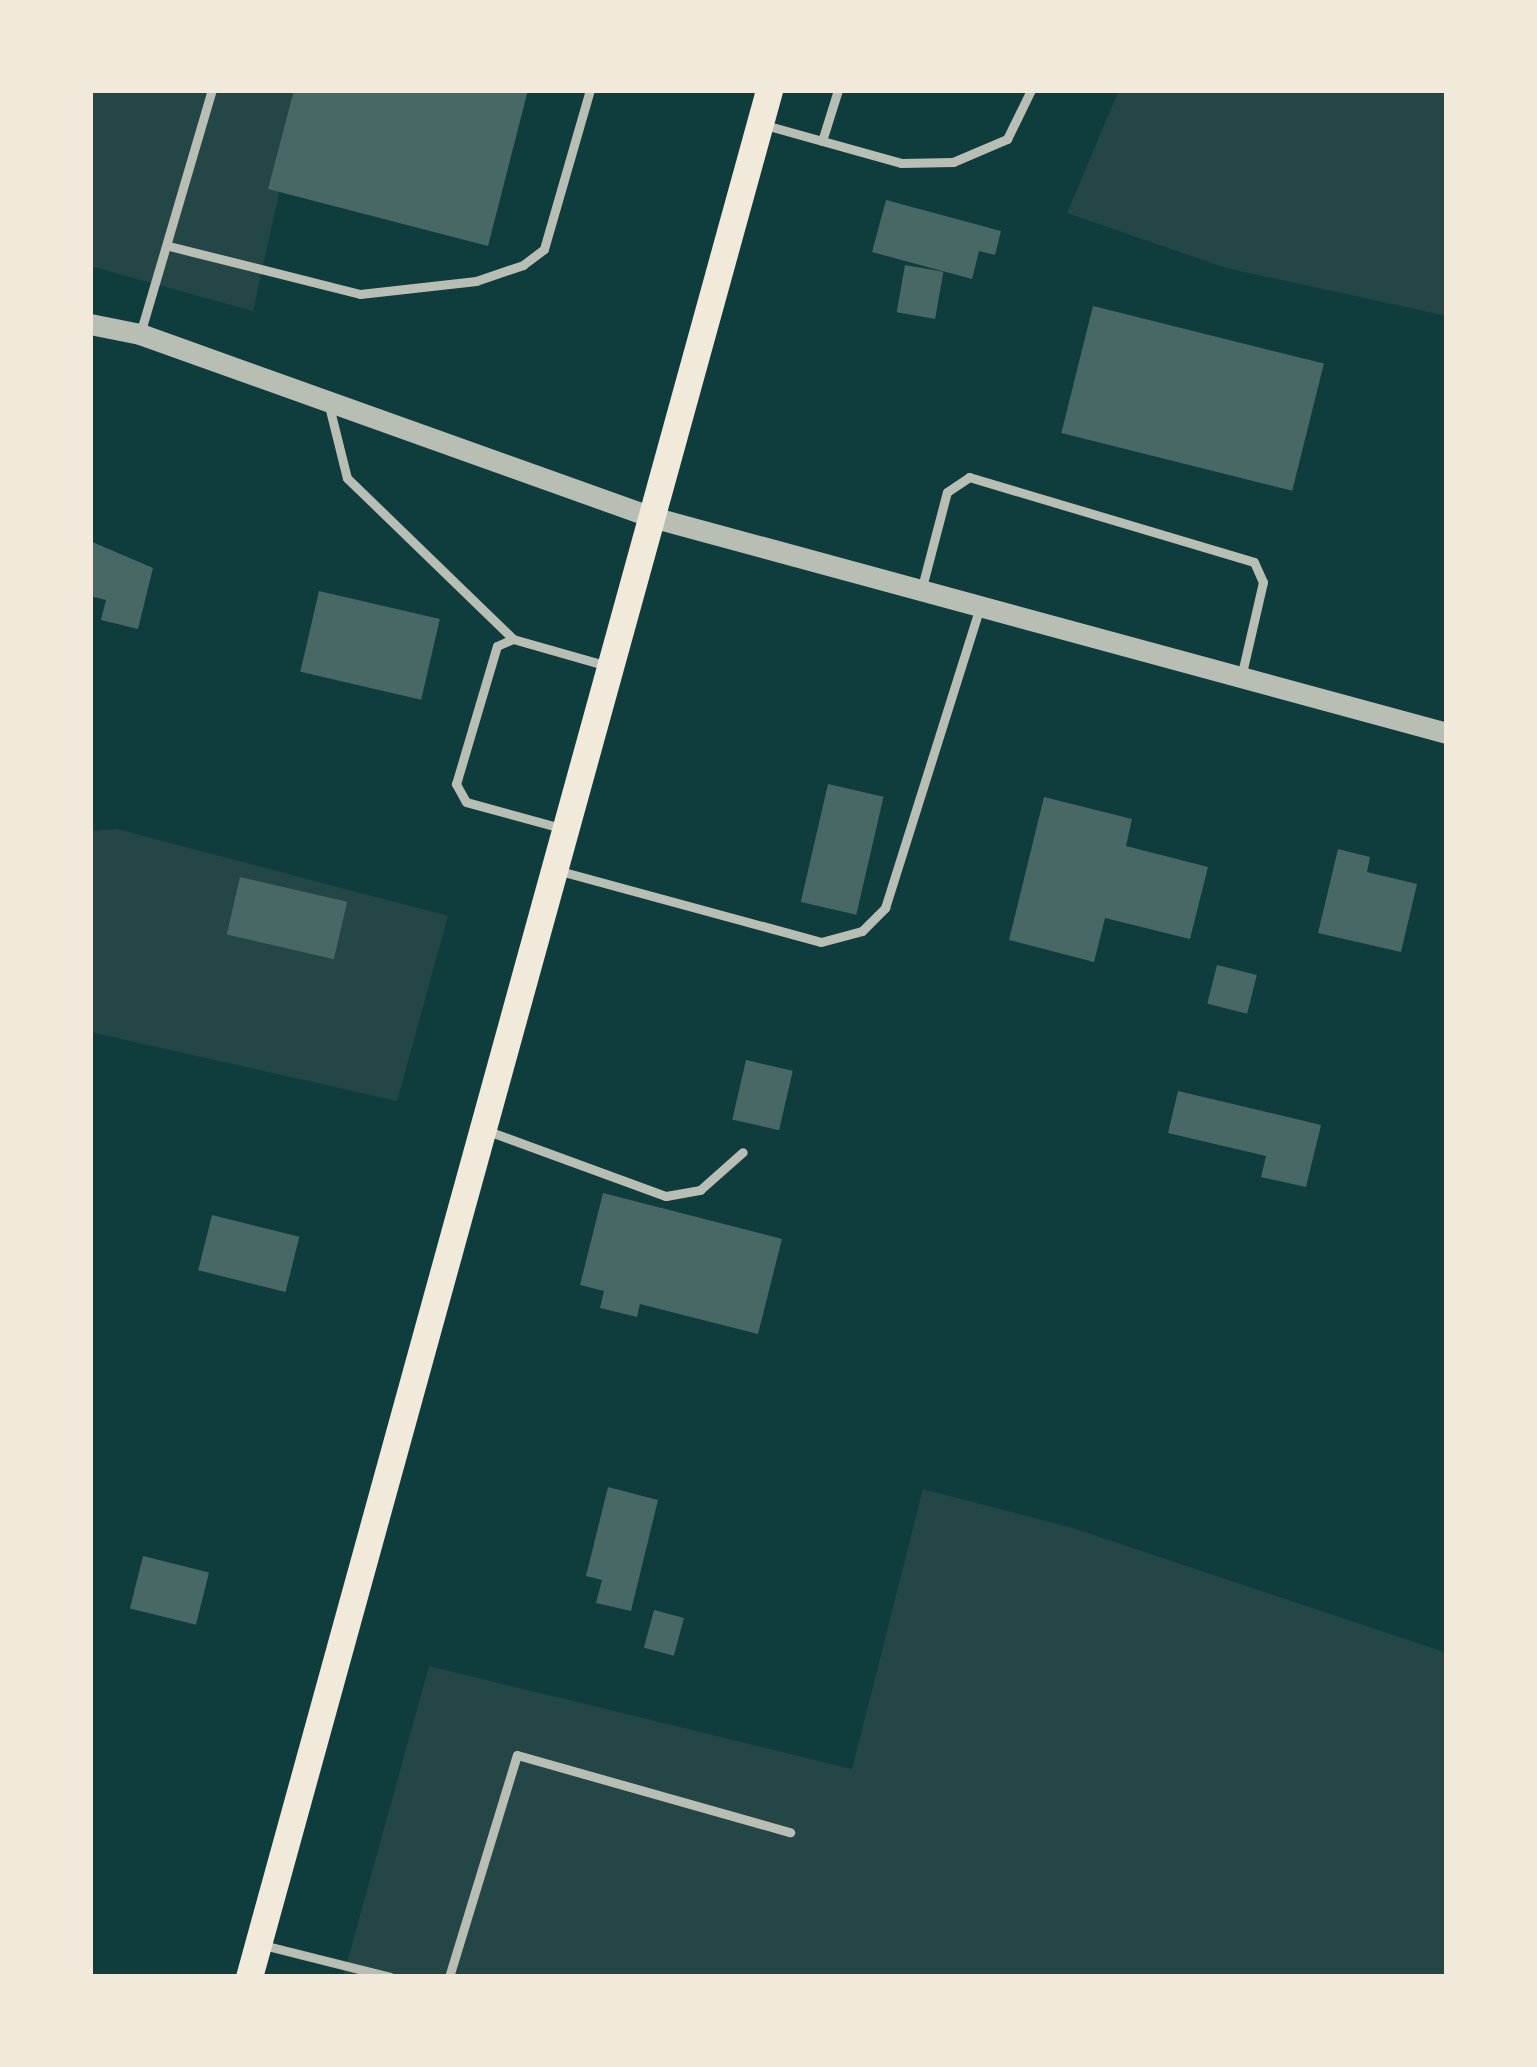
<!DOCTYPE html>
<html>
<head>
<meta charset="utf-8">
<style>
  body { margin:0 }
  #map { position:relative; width:1537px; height:2067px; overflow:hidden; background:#0f3d3e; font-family:"DejaVu Sans",sans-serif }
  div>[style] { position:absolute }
  .green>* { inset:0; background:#244646 }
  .building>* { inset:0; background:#486865; transform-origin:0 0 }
  .service>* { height:9px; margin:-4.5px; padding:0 4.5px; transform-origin:4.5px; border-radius:4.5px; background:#b8beb3 }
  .tertiary>* { height:21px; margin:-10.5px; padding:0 10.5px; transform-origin:10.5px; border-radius:10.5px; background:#b8beb3 }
  .primary>* { height:27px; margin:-13.5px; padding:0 13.5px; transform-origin:13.5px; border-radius:13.5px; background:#f1e9da }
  span { translate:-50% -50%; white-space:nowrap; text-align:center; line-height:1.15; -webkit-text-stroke:9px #f1e9da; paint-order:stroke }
  .frame { position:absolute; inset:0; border:93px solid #f1e9da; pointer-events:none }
</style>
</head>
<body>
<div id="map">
  <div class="green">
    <div style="clip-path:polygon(90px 90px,302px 90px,253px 311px,90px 266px)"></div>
    <div style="clip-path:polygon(1119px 90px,1447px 90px,1447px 316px,1226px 268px,1067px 213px)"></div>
    <div style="clip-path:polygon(117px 829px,448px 916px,397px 1101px,90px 1032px,90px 831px)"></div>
    <div style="clip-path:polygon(923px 1489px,1076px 1529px,1447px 1653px,1447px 1977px,343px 1977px,429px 1666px,852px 1769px)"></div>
  </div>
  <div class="building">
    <div style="clip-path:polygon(294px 90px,528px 90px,488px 246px,268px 189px)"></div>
    <div style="clip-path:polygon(886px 200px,1001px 231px,995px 255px,979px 251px,972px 279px,872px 252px)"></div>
    <div style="left:905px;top:265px;width:39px;height:48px;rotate:10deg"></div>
    <div style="left:1093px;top:306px;width:238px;height:131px;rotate:14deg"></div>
    <div style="clip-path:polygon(90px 541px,153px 568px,138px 629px,101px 620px,106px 600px,90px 596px)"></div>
    <div style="left:319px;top:591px;width:124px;height:83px;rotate:13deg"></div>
    <div style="left:828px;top:784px;width:57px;height:121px;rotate:13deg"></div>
    <div style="clip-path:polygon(1044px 797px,1132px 819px,1126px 846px,1208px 867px,1190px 939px,1105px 918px,1094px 962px,1009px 940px)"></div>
    <div style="clip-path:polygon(1338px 849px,1370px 857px,1367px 872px,1417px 884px,1401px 952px,1318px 933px)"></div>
    <div style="left:240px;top:877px;width:110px;height:59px;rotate:13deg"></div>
    <div style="left:1217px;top:965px;width:41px;height:40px;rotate:14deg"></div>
    <div style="left:746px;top:1060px;width:48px;height:61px;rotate:13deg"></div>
    <div style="clip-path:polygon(1178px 1091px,1321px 1125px,1306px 1187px,1261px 1177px,1266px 1156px,1168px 1133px)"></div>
    <div style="clip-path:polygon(603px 1193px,782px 1239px,758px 1334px,640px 1304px,637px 1317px,600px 1308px,604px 1291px,580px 1285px)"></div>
    <div style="left:212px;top:1215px;width:90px;height:57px;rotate:14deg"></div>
    <div style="clip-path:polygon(608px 1487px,658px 1500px,631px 1611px,596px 1603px,602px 1580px,586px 1576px)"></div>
    <div style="left:143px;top:1556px;width:68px;height:54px;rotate:14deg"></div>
    <div style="left:654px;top:1610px;width:31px;height:39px;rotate:15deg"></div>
  </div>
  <div class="service">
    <div style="left:765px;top:125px;width:141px;rotate:15.6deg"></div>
    <div style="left:901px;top:163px;width:52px;rotate:-1.1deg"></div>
    <div style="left:953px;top:162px;width:59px;rotate:-23.1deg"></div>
    <div style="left:1007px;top:139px;width:55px;rotate:-63.9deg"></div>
    <div style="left:822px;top:141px;width:53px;rotate:-72.6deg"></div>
    <div style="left:169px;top:246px;width:197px;rotate:14.1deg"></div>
    <div style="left:360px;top:294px;width:117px;rotate:-6.4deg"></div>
    <div style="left:476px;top:281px;width:50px;rotate:-18.8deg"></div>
    <div style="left:523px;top:265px;width:26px;rotate:-37deg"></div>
    <div style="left:544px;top:249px;width:166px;rotate:-73.9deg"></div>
    <div style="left:140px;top:334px;width:254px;rotate:-73.6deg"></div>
    <div style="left:329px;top:406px;width:74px;rotate:76deg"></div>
    <div style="left:347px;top:478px;width:231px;rotate:44.1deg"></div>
    <div style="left:922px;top:587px;width:98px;rotate:-75.3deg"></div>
    <div style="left:947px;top:492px;width:27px;rotate:-34deg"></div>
    <div style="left:969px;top:477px;width:297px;rotate:16.6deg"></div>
    <div style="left:1254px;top:562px;width:22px;rotate:66deg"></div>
    <div style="left:1263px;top:582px;width:98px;rotate:103deg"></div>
    <div style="left:561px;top:828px;width:98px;rotate:-164.7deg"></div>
    <div style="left:466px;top:802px;width:21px;rotate:-119deg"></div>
    <div style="left:456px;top:784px;width:144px;rotate:-73.5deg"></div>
    <div style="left:497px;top:646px;width:17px;rotate:-24deg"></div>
    <div style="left:513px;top:639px;width:99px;rotate:15.9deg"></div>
    <div style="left:560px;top:871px;width:270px;rotate:15.2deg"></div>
    <div style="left:821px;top:942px;width:42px;rotate:-15deg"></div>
    <div style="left:862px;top:931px;width:33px;rotate:-45deg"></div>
    <div style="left:885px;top:908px;width:316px;rotate:-72.5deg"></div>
    <div style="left:488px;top:1131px;width:189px;rotate:20.1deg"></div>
    <div style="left:666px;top:1196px;width:35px;rotate:-10deg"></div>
    <div style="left:700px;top:1190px;width:57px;rotate:-41.5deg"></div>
    <div style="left:263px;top:1945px;width:131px;rotate:14.1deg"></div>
    <div style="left:449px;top:1977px;width:232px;rotate:-73deg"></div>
    <div style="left:517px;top:1755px;width:284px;rotate:15.8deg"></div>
  </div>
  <div class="tertiary">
    <div style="left:90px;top:324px;width:51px;rotate:11.3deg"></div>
    <div style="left:140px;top:334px;width:544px;rotate:19.67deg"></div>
    <div style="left:652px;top:517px;width:824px;rotate:15.2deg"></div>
  </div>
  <div class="primary">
    <div style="left:249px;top:1977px;width:1957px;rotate:-74.59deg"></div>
  </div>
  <div class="frame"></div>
</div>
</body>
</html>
